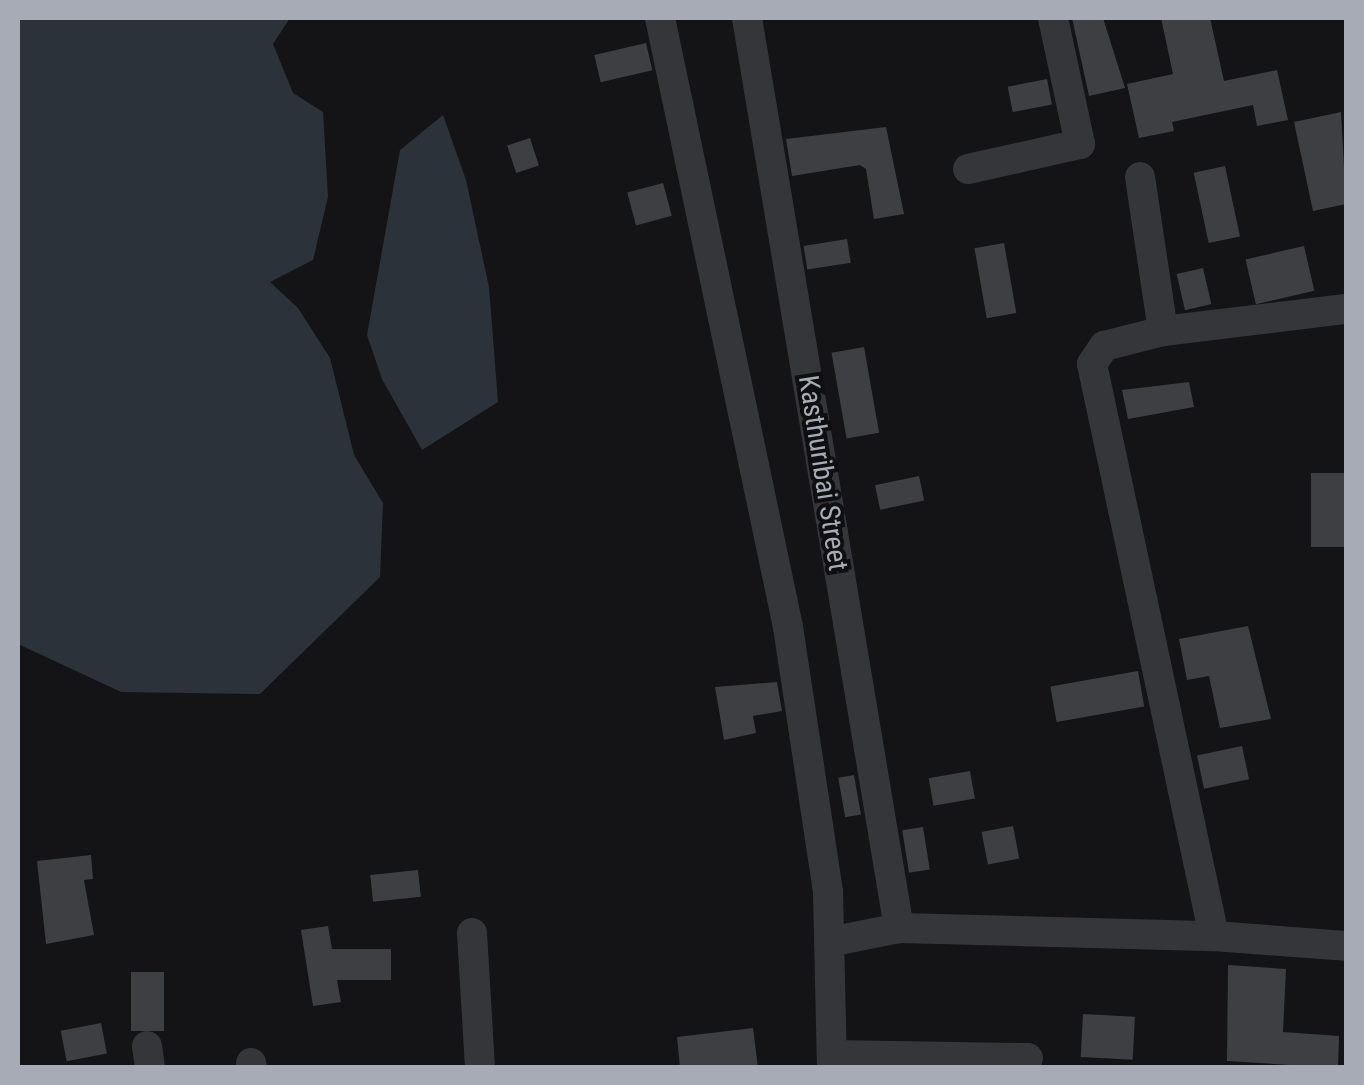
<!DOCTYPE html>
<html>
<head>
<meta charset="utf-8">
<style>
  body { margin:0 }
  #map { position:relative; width:1364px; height:1085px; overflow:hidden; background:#141416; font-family:"Roboto Condensed",sans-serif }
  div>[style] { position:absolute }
  .water>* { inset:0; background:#2b3239 }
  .building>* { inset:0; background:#3e3f43; transform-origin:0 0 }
  .minor>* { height:30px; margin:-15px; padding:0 15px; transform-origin:15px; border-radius:15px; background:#35363a }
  span { translate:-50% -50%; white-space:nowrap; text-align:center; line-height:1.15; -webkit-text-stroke:8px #0f0f11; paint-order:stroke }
  .street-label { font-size:28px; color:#a6abb5 }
  .frame { position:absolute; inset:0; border:20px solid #a6abb5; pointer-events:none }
</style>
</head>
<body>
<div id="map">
  <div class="water">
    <div style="clip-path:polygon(18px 18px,290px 18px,273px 44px,293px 93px,323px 112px,328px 197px,313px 260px,270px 282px,298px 308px,330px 358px,354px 455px,383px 503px,380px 577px,260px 694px,121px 692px,18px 644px)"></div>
    <div style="clip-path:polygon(443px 115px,466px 180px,489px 287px,498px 402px,422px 450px,382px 379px,367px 335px,400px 150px)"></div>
  </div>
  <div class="building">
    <div style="clip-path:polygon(1072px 18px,1103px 18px,1125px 88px,1089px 96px)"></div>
    <div style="clip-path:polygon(1161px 18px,1210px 18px,1224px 81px,1277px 70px,1288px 120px,1257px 126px,1253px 105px,1172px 122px,1174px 131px,1139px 138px,1127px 84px,1173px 74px)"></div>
    <div style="left:646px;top:43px;width:28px;height:53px;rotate:77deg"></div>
    <div style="left:1047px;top:79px;width:26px;height:40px;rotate:79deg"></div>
    <div style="clip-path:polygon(1341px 112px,1346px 204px,1313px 211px,1294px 122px)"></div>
    <div style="clip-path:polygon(886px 127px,904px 214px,874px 219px,866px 169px,860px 165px,792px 176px,786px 139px)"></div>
    <div style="left:530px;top:138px;width:29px;height:24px;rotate:72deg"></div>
    <div style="left:1225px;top:166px;width:72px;height:32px;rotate:78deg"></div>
    <div style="left:663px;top:183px;width:34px;height:37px;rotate:75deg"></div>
    <div style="left:847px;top:239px;width:24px;height:44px;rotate:81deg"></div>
    <div style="left:1004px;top:243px;width:71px;height:30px;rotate:80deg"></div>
    <div style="left:1304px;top:246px;width:46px;height:60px;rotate:77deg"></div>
    <div style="left:1203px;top:268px;width:37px;height:27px;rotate:77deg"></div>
    <div style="left:864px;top:347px;width:87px;height:33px;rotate:80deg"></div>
    <div style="clip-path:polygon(1189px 382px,1194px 407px,1128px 419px,1122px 390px)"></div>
    <div style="left:1346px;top:473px;width:74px;height:35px;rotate:90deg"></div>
    <div style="left:919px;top:476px;width:25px;height:45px;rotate:78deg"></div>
    <div style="clip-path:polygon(1248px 626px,1271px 719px,1220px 728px,1209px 676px,1187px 680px,1179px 639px)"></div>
    <div style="left:1138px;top:671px;width:36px;height:89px;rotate:80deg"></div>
    <div style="clip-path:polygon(777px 682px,782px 711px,753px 716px,756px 733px,724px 740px,715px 687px)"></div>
    <div style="left:1242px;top:746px;width:34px;height:46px;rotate:78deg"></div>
    <div style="left:970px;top:771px;width:28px;height:42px;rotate:80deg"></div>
    <div style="left:854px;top:775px;width:40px;height:16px;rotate:80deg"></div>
    <div style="left:1013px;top:826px;width:33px;height:32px;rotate:79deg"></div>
    <div style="left:923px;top:827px;width:43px;height:21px;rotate:81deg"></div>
    <div style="clip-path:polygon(91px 855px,93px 879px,84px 880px,94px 935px,46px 944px,37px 861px)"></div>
    <div style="left:418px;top:870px;width:27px;height:48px;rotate:84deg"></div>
    <div style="clip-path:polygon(328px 926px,332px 949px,391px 949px,391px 980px,337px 980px,341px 1002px,313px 1006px,301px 930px)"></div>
    <div style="clip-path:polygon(1228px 965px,1286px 969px,1283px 1032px,1339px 1036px,1338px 1068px,1227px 1061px)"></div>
    <div style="left:131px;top:972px;width:33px;height:59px"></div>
    <div style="left:1083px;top:1014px;width:52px;height:43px;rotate:3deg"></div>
    <div style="left:101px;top:1023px;width:31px;height:41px;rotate:79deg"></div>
    <div style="clip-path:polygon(753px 1028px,758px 1068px,680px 1068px,677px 1037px)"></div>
  </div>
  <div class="minor">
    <div style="left:660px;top:18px;width:622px;rotate:78.13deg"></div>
    <div style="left:788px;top:627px;width:268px;rotate:81.4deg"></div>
    <div style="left:828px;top:892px;width:176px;rotate:88.7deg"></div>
    <div style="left:747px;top:18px;width:923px;rotate:80.52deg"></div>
    <div style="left:968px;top:169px;width:115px;rotate:-12.6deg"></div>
    <div style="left:1080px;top:144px;width:129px;rotate:-102.1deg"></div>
    <div style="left:1140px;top:177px;width:156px;rotate:81.5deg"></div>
    <div style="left:472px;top:933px;width:135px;rotate:86.6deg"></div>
    <div style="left:1214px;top:936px;width:585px;rotate:-102.04deg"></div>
    <div style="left:1092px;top:364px;width:22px;rotate:-56deg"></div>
    <div style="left:1104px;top:346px;width:61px;rotate:-14.3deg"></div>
    <div style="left:1163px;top:331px;width:184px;rotate:-6.9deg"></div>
    <div style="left:829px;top:942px;width:71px;rotate:-11.3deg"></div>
    <div style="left:899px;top:928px;width:315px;rotate:1.5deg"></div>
    <div style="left:1214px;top:936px;width:132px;rotate:4.3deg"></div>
    <div style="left:147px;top:1046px;width:22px;rotate:82deg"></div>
    <div style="left:832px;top:1055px;width:196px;rotate:0.9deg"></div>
    <div style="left:251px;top:1063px;width:5px;rotate:79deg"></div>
  </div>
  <div class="street-label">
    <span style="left:823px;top:473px;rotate:81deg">Kasthuribai Street</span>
  </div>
  <div class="frame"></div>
</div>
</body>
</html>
